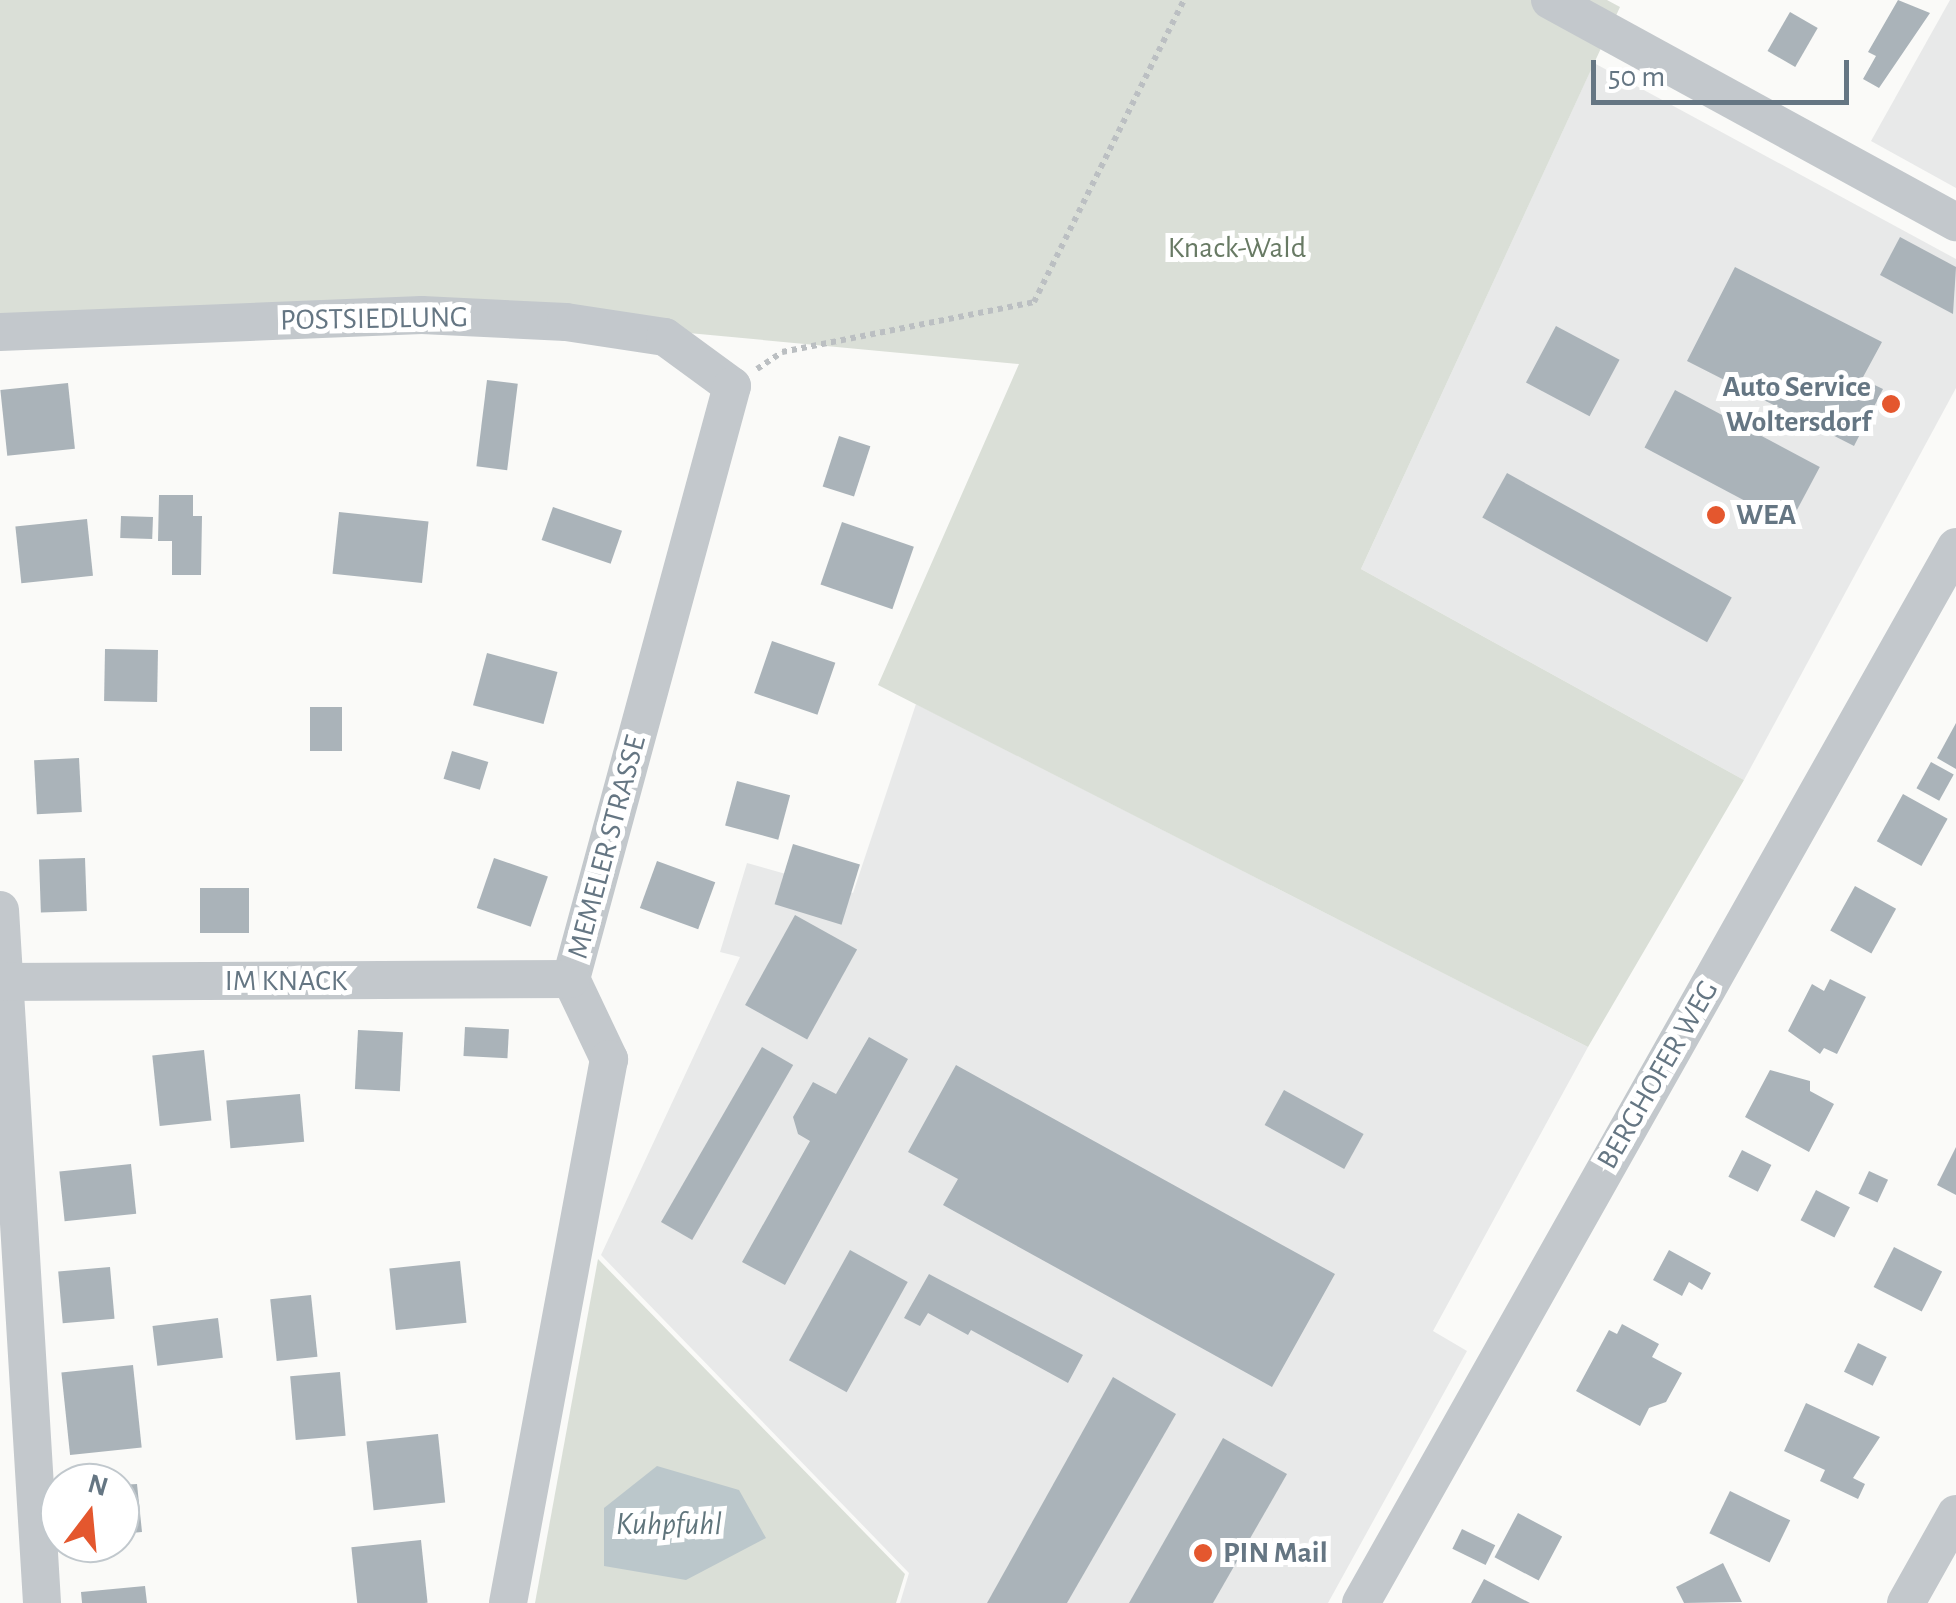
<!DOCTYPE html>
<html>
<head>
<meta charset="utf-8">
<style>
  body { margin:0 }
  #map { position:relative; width:1956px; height:1603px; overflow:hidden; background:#fafaf8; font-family:"Alegreya Sans",sans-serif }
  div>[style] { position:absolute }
  .built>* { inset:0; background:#e8e9e9 }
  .green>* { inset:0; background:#dadfd7 }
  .water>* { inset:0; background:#bbc7cb }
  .building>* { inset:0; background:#aab3b9; transform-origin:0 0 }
  .path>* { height:6px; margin-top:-3px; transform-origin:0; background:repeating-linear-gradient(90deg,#bbbfc2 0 5px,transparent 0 10px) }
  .minor>* { height:38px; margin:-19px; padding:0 19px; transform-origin:19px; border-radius:19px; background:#c3c8cc }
  .dots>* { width:28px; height:28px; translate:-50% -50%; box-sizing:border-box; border:5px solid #fff; border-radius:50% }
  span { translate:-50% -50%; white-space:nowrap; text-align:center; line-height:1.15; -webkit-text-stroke:10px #fff; paint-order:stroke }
  .park-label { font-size:30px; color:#687a64 }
  .street-label { font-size:30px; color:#657683 }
  .poi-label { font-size:30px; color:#657683; font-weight:700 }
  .right { translate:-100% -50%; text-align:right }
  .left { translate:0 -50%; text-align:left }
  .water-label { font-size:32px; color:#60757c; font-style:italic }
  .north { position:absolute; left:40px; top:1463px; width:100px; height:100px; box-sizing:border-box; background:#fff; border:2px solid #c1c8cd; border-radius:50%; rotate:16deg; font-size:28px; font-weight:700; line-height:40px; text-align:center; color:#657683 }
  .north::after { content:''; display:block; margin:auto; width:35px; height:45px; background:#e4572e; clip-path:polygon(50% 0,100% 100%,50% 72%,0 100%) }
  .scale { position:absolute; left:1591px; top:60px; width:258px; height:45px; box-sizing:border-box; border:5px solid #657683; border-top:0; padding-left:12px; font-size:30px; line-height:35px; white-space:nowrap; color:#657683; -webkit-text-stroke:8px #fff; paint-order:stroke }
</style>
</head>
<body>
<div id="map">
  <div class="built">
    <div style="clip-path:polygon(1950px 0,1956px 0,1956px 188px,1871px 141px)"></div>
    <div style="clip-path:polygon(1594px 63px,1956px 259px,1956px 388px,1744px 780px,1361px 569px)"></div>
    <div style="clip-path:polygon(916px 704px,1588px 1047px,1433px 1331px,1467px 1351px,1328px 1603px,900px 1603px,909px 1573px,601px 1255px,740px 957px,720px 952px,747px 863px,853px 893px)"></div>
  </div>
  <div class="green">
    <div style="clip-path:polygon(0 0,1607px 0,1620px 7px,1361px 569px,1744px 780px,1588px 1047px,878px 685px,1019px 364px,453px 311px,0 317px)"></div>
    <div style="clip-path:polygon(598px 1259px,905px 1574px,896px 1603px,535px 1603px)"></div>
  </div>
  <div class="water">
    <div style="clip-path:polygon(657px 1466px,739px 1490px,766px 1538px,686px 1580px,604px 1566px,604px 1508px)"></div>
  </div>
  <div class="building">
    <div style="clip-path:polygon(1898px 0,1930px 13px,1879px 88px,1863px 79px,1876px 56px,1868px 52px)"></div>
    <div style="left:1790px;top:12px;width:32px;height:45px;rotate:30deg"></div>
    <div style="clip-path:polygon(1900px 237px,1956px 267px,1953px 314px,1880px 275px)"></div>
    <div style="clip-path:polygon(1735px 267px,1882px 342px,1862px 379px,1883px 389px,1854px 446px,1687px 361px)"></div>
    <div style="left:1556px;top:326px;width:72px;height:64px;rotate:28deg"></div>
    <div style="left:487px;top:380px;width:31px;height:87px;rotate:7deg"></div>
    <div style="left:68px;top:383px;width:66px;height:68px;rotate:84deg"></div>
    <div style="left:1675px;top:390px;width:164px;height:65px;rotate:28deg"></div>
    <div style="left:839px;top:436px;width:33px;height:53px;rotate:18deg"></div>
    <div style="left:1507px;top:473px;width:257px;height:51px;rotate:29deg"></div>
    <div style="clip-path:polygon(159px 495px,193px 495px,193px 516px,202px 516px,201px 575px,172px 575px,172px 541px,158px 541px)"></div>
    <div style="left:553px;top:507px;width:73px;height:35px;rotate:19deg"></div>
    <div style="left:339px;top:512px;width:90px;height:62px;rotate:6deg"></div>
    <div style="left:121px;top:516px;width:32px;height:22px;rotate:2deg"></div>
    <div style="left:87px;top:519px;width:57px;height:72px;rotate:84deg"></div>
    <div style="left:842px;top:522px;width:76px;height:66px;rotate:19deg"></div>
    <div style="left:772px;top:641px;width:67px;height:55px;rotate:19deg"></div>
    <div style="left:105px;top:649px;width:53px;height:52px;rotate:1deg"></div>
    <div style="left:487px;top:653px;width:73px;height:54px;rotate:15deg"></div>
    <div style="left:310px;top:707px;width:32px;height:44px"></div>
    <div style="clip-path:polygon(1956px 723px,1956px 769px,1937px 758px)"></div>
    <div style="left:452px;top:751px;width:38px;height:29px;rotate:17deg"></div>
    <div style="left:79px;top:758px;width:54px;height:45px;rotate:87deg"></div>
    <div style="left:1931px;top:762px;width:26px;height:30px;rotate:29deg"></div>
    <div style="left:737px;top:781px;width:55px;height:46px;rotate:15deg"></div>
    <div style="left:1903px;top:794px;width:51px;height:54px;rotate:29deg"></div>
    <div style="left:793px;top:844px;width:70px;height:63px;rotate:17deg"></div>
    <div style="left:85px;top:858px;width:53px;height:46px;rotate:88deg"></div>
    <div style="left:494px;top:858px;width:57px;height:53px;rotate:19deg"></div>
    <div style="left:657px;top:861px;width:62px;height:50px;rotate:20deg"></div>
    <div style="left:1855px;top:886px;width:47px;height:51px;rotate:29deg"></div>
    <div style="left:200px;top:888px;width:49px;height:45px"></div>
    <div style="left:795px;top:915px;width:71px;height:103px;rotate:29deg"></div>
    <div style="clip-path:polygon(1830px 979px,1866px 997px,1837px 1054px,1824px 1048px,1820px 1054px,1788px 1031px,1812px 984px,1824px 991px)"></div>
    <div style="left:465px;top:1027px;width:44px;height:29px;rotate:3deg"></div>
    <div style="left:358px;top:1030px;width:45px;height:59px;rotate:3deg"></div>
    <div style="clip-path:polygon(869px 1037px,908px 1059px,785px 1285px,742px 1262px,810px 1141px,798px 1134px,793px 1117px,813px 1082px,836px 1094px)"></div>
    <div style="left:762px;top:1047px;width:36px;height:202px;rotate:30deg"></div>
    <div style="left:204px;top:1050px;width:71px;height:52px;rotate:84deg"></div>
    <div style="clip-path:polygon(956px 1065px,1335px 1274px,1272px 1387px,943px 1205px,958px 1179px,908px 1152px)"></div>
    <div style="clip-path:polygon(1770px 1070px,1810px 1081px,1810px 1091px,1834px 1104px,1809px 1152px,1745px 1117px)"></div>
    <div style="left:1284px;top:1090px;width:91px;height:40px;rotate:29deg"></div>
    <div style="left:300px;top:1094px;width:48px;height:74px;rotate:85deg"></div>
    <div style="clip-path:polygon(1956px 1147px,1956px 1195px,1937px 1185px)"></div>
    <div style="left:1742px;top:1150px;width:33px;height:30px;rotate:27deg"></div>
    <div style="left:131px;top:1164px;width:50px;height:72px;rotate:84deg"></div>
    <div style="left:1869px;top:1171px;width:21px;height:25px;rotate:25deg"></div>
    <div style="left:1816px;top:1190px;width:38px;height:34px;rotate:27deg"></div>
    <div style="left:1894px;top:1247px;width:54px;height:45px;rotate:27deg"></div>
    <div style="left:850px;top:1250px;width:66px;height:126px;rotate:29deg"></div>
    <div style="clip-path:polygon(1669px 1250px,1711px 1273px,1702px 1290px,1689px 1282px,1682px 1296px,1653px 1280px)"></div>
    <div style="left:460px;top:1261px;width:62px;height:71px;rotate:84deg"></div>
    <div style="left:110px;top:1267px;width:52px;height:52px;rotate:85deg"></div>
    <div style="clip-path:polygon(929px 1274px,1083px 1355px,1068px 1383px,971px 1330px,968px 1335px,928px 1313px,920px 1326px,904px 1318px)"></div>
    <div style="left:311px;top:1295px;width:62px;height:41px;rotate:84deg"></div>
    <div style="left:218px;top:1318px;width:40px;height:66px;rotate:83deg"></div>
    <div style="clip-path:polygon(1622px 1324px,1659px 1344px,1652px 1357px,1682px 1373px,1666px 1402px,1649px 1408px,1640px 1426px,1576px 1391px,1609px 1330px,1617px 1334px)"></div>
    <div style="left:1858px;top:1343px;width:32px;height:32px;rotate:26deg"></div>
    <div style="left:133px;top:1365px;width:83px;height:72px;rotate:84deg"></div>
    <div style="left:340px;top:1372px;width:64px;height:50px;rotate:85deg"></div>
    <div style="clip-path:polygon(1113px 1377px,1176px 1414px,1067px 1603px,987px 1603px)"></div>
    <div style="clip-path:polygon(1806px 1403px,1880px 1437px,1853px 1478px,1865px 1484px,1858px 1499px,1820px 1481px,1825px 1470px,1784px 1451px)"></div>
    <div style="left:438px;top:1434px;width:69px;height:72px;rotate:84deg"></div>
    <div style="clip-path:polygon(1223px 1438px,1287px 1474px,1213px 1603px,1129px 1603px)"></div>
    <div style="clip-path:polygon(137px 1484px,142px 1532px,120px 1534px,120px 1485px)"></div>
    <div style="left:1730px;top:1491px;width:67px;height:47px;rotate:26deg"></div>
    <div style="left:1518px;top:1513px;width:50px;height:50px;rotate:28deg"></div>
    <div style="left:1462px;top:1529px;width:37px;height:22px;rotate:26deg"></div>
    <div style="left:421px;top:1540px;width:63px;height:70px;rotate:84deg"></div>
    <div style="clip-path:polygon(1723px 1563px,1742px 1602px,1684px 1603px,1676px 1587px)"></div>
    <div style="clip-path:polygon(1484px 1579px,1530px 1603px,1471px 1603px)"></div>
    <div style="clip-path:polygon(145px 1586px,147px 1603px,82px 1603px,81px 1592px)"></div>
  </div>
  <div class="path">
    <div style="left:757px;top:369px;width:30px;rotate:-34deg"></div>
    <div style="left:782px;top:352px;width:257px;rotate:-11.2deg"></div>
    <div style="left:1034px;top:302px;width:337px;rotate:-63.6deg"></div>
  </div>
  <div class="minor">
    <div style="left:1550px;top:0;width:463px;rotate:28.7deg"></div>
    <div style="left:0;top:332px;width:422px;rotate:-2.3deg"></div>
    <div style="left:422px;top:315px;width:144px;rotate:2.8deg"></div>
    <div style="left:566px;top:322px;width:100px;rotate:8.6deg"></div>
    <div style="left:665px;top:337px;width:83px;rotate:36.2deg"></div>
    <div style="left:732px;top:386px;width:614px;rotate:105.19deg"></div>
    <div style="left:571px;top:979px;width:89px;rotate:64.6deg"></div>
    <div style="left:609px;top:1059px;width:553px;rotate:100.52deg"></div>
    <div style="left:0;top:910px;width:694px;rotate:86.53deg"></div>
    <div style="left:0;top:982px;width:571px;rotate:-0.3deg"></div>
    <div style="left:1361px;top:1603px;width:1212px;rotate:-60.6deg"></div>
    <div style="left:1906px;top:1603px;width:102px;rotate:-60.7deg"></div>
  </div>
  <div class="dots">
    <div style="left:1891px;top:404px;background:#e4572e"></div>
    <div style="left:1716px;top:515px;background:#e4572e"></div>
    <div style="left:1203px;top:1553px;background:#e4572e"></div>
  </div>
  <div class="park-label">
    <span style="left:1237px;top:248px">Knack-Wald</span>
  </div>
  <div class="street-label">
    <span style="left:374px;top:319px;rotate:-1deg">POSTSIEDLUNG</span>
    <span style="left:607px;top:847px;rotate:-75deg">MEMELER STRASSE</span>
    <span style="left:286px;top:981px">IM KNACK</span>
    <span style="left:1658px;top:1075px;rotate:-60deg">BERGHOFER WEG</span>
  </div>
  <div class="poi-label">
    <span class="right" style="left:1871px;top:404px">Auto Service<br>Woltersdorf</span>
    <span class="left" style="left:1736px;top:515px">WEA</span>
    <span class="left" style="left:1223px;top:1553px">PIN Mail</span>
  </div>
  <div class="water-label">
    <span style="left:669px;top:1524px">Kuhpfuhl</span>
  </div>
  <div class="north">N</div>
  <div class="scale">50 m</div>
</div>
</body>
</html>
